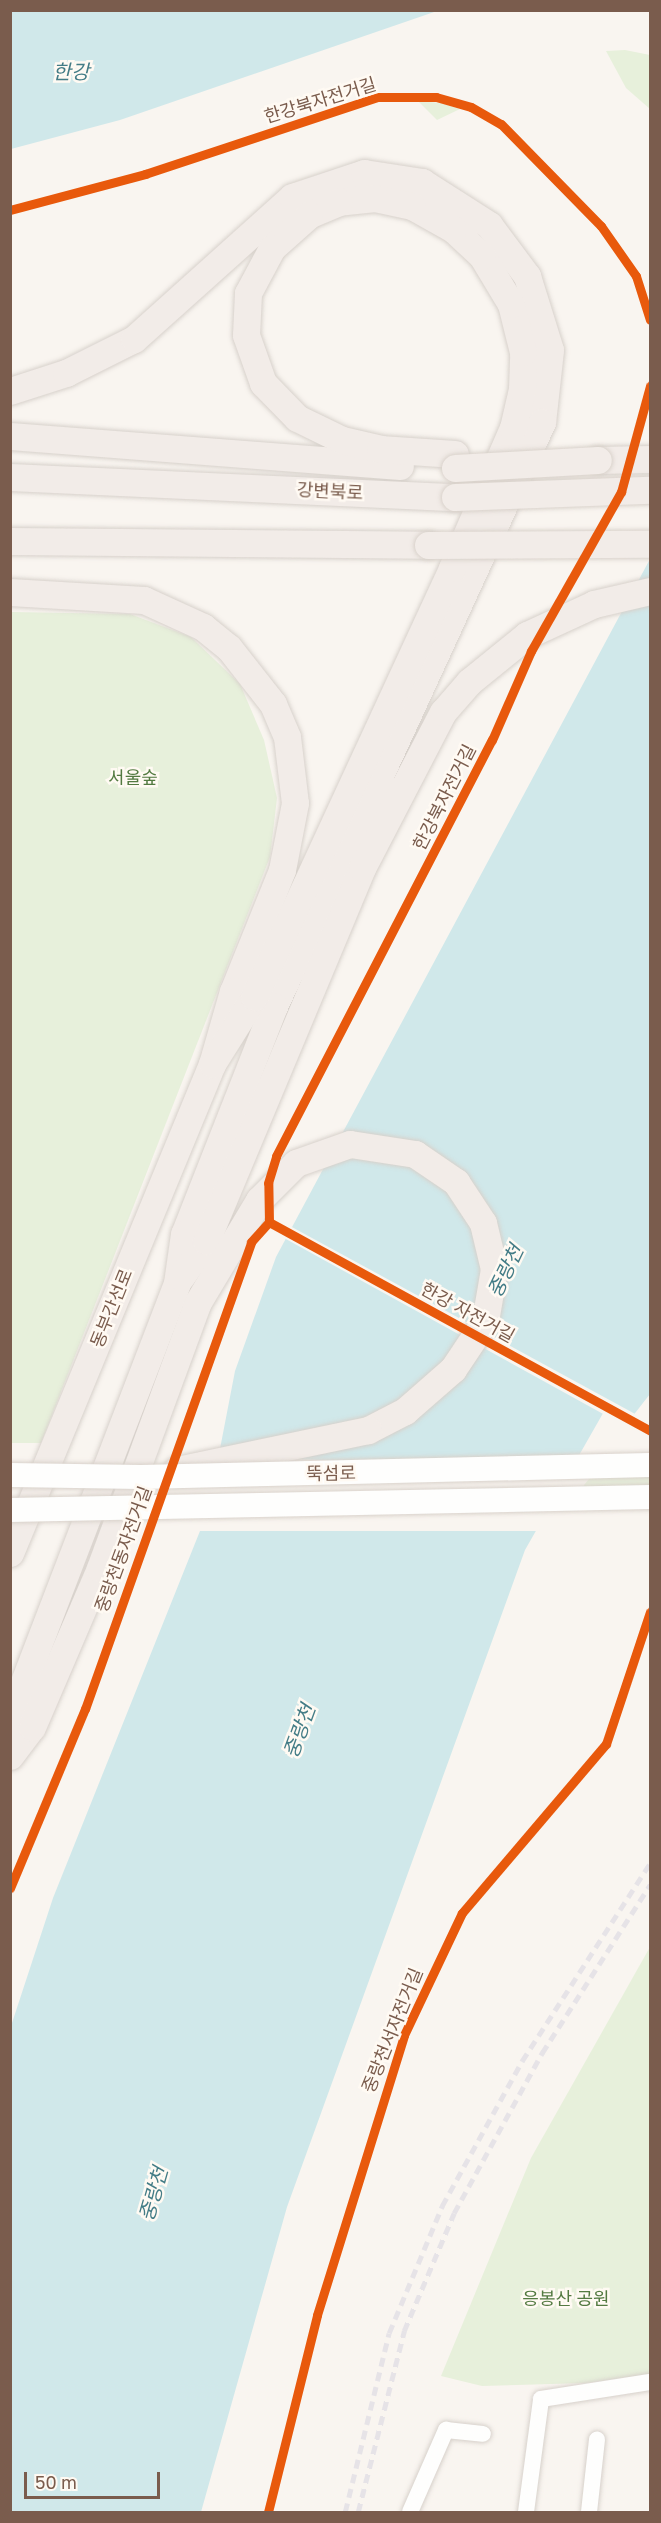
<!DOCTYPE html>
<html>
<head>
<meta charset="utf-8">
<style>
  body { margin:0 }
  #map { position:relative; width:661px; height:2523px; overflow:hidden; background:#f9f5f0; font-family:"Golos Text","Noto Sans KR",sans-serif }
  div>[style] { position:absolute }
  .green>* { inset:0; background:#e7f0db }
  .water>* { inset:0; background:#d0e8ea }
  .pier>* { inset:0; background:#f9f5f0 }
  .roads { filter:drop-shadow(0 0 2px #d7d1cb) drop-shadow(0 0 2px #d7d1cb) }
  .minor>* { height:16px; margin:-8px; padding:0 8px; transform-origin:8px; border-radius:8px; background:#fefefd }
  .trunk>* { height:27px; margin:-13.5px; padding:0 13.5px; transform-origin:13.5px; border-radius:13.5px; background:#f2ece8 }
  .rail>* { height:4.5px; margin-top:-2.25px; transform-origin:0; background:repeating-linear-gradient(90deg,#e6e3e7 0 9px,transparent 0 15px) }
  .bridges { filter:drop-shadow(0 0 2px #d9d2cb) drop-shadow(0 0 2px #d9d2cb) }
  .secondary-bridge>* { height:24px; margin:-12px; padding:0 12px; transform-origin:12px; border-radius:12px; background:#fefefd }
  .trunk-bridge>* { height:27px; margin:-13.5px; padding:0 13.5px; transform-origin:13.5px; border-radius:13.5px; background:#f2ece8 }
  .cycleway>* { height:9px; margin:-4.5px; padding:0 4.5px; transform-origin:4.5px; border-radius:4.5px; background:#e8590c }
  span { translate:-50% -50%; white-space:nowrap; text-align:center; line-height:1.15; -webkit-text-stroke:5px #fffaf3; paint-order:stroke }
  .street-label { font-size:18px; color:#7a5c4d }
  .park-label { font-size:18px; color:#537a41 }
  .water-label { font-size:20px; color:#437c86; font-style:italic }
  .frame { position:absolute; inset:0; border:12px solid #7a5c4d; pointer-events:none }
  .scale { position:absolute; left:24px; top:2472px; width:136px; height:27px; box-sizing:border-box; border:3px solid #7a5c4d; border-top:0; padding-left:8px; font-size:18px; line-height:21px; white-space:nowrap; color:#7a5c4d; -webkit-text-stroke:4px #fffaf3; paint-order:stroke }
</style>
</head>
<body>
<div id="map">
  <div class="green">
    <div style="clip-path:polygon(625px 50px,650px 55px,650px 109px,626px 88px,606px 51px)"></div>
    <div style="clip-path:polygon(418px 101px,441px 103px,460px 109px,437px 120px)"></div>
    <div style="clip-path:polygon(11px 612px,130px 614px,191px 637px,240px 684px,264px 740px,277px 798px,270px 857px,41px 1443px,11px 1443px)"></div>
    <div style="clip-path:polygon(604px 1460px,650px 1466px,650px 1508px,565px 1509px)"></div>
    <div style="clip-path:polygon(650px 1947px,650px 2374px,586px 2383px,482px 2386px,441px 2376px,531px 2158px)"></div>
  </div>
  <div class="water">
    <div style="clip-path:polygon(11px 10px,436px 10px,437px 11px,120px 120px,11px 149px)"></div>
    <div style="clip-path:polygon(650px 559px,650px 1394px,632px 1417px,606px 1408px,525px 1550px,287px 2207px,201px 2512px,11px 2512px,11px 2026px,53px 1898px,208px 1511px,235px 1371px,276px 1257px)"></div>
  </div>
  <div class="pier">
    <div style="clip-path:polygon(290px 1226px,637px 1415px,631px 1420px,605px 1415px,284px 1238px)"></div>
    <div style="clip-path:polygon(215px 1456px,346px 1461px,580px 1460px,539px 1531px,197px 1531px)"></div>
  </div>
  <div class="roads">
    <div class="minor">
      <div style="left:410px;top:2512px;width:90px;rotate:-66.3deg"></div>
      <div style="left:446px;top:2430px;width:37px;rotate:6deg"></div>
      <div style="left:526px;top:2512px;width:114px;rotate:-82.4deg"></div>
      <div style="left:541px;top:2399px;width:110px;rotate:-8.9deg"></div>
      <div style="left:589px;top:2512px;width:73px;rotate:-83.7deg"></div>
    </div>
    <div class="trunk">
      <div style="left:10px;top:391px;width:59px;rotate:-17.8deg"></div>
      <div style="left:66px;top:373px;width:76px;rotate:-26.6deg"></div>
      <div style="left:134px;top:339px;width:212px;rotate:-41.9deg"></div>
      <div style="left:292px;top:197px;width:76px;rotate:-18.4deg"></div>
      <div style="left:364px;top:173px;width:59px;rotate:8.8deg"></div>
      <div style="left:422px;top:182px;width:80px;rotate:32.7deg"></div>
      <div style="left:489px;top:225px;width:64px;rotate:53.3deg"></div>
      <div style="left:527px;top:276px;width:77px;rotate:72.7deg"></div>
      <div style="left:550px;top:350px;width:72px;rotate:96.3deg"></div>
      <div style="left:542px;top:422px;width:643px;rotate:114.65deg"></div>
      <div style="left:274px;top:1006px;width:245px;rotate:111.5deg"></div>
      <div style="left:184px;top:1234px;width:49px;rotate:98.1deg"></div>
      <div style="left:177px;top:1283px;width:466px;rotate:111deg"></div>
      <div style="left:10px;top:436px;width:391px;rotate:4.4deg"></div>
      <div style="left:598px;top:460px;width:52px;rotate:-1.1deg"></div>
      <div style="left:10px;top:477px;width:445px;rotate:2.6deg"></div>
      <div style="left:10px;top:541px;width:418px;rotate:0.5deg"></div>
      <div style="left:10px;top:592px;width:134px;rotate:3.4deg"></div>
      <div style="left:144px;top:600px;width:65px;rotate:24.6deg"></div>
      <div style="left:203px;top:627px;width:33px;rotate:39deg"></div>
      <div style="left:229px;top:648px;width:71px;rotate:51.8deg"></div>
      <div style="left:273px;top:704px;width:36px;rotate:67deg"></div>
      <div style="left:287px;top:737px;width:66px;rotate:83.1deg"></div>
      <div style="left:295px;top:803px;width:68px;rotate:101deg"></div>
      <div style="left:282px;top:870px;width:131px;rotate:112deg"></div>
      <div style="left:233px;top:991px;width:76px;rotate:106deg"></div>
      <div style="left:212px;top:1064px;width:529px;rotate:112.44deg"></div>
      <div style="left:212px;top:1064px;width:79px;rotate:-57.9deg"></div>
      <div style="left:254px;top:997px;width:472px;rotate:-65.2deg"></div>
      <div style="left:452px;top:568px;width:153px;rotate:-66.5deg"></div>
      <div style="left:513px;top:428px;width:40px;rotate:-77deg"></div>
      <div style="left:522px;top:389px;width:37px;rotate:-88deg"></div>
      <div style="left:523px;top:352px;width:49px;rotate:-104deg"></div>
      <div style="left:511px;top:304px;width:56px;rotate:-121.1deg"></div>
      <div style="left:482px;top:256px;width:40px;rotate:-137deg"></div>
      <div style="left:453px;top:229px;width:47px;rotate:-150.7deg"></div>
      <div style="left:412px;top:206px;width:38px;rotate:-168deg"></div>
      <div style="left:375px;top:198px;width:36px;rotate:174deg"></div>
      <div style="left:339px;top:202px;width:33px;rotate:157deg"></div>
      <div style="left:309px;top:215px;width:50px;rotate:138.3deg"></div>
      <div style="left:272px;top:248px;width:51px;rotate:118.1deg"></div>
      <div style="left:248px;top:293px;width:42px;rotate:92.7deg"></div>
      <div style="left:246px;top:335px;width:51px;rotate:70.5deg"></div>
      <div style="left:263px;top:383px;width:49px;rotate:45.8deg"></div>
      <div style="left:297px;top:418px;width:50px;rotate:26.1deg"></div>
      <div style="left:342px;top:440px;width:39px;rotate:13deg"></div>
      <div style="left:380px;top:449px;width:75px;rotate:3.8deg"></div>
      <div style="left:181px;top:1277px;width:44px;rotate:-55.2deg"></div>
      <div style="left:206px;top:1241px;width:404px;rotate:-67.3deg"></div>
      <div style="left:362px;top:868px;width:176px;rotate:-62.6deg"></div>
      <div style="left:443px;top:712px;width:40px;rotate:-49deg"></div>
      <div style="left:469px;top:682px;width:75px;rotate:-39deg"></div>
      <div style="left:527px;top:635px;width:74px;rotate:-24.8deg"></div>
      <div style="left:594px;top:604px;width:57px;rotate:-13.1deg"></div>
      <div style="left:10px;top:1756px;width:36px;rotate:-53deg"></div>
      <div style="left:32px;top:1727px;width:173px;rotate:-66.8deg"></div>
      <div style="left:100px;top:1568px;width:283px;rotate:-69.8deg"></div>
      <div style="left:198px;top:1302px;width:119px;rotate:-59.1deg"></div>
      <div style="left:259px;top:1200px;width:52px;rotate:-45deg"></div>
      <div style="left:296px;top:1163px;width:57px;rotate:-19.4deg"></div>
      <div style="left:350px;top:1144px;width:66px;rotate:8.7deg"></div>
      <div style="left:415px;top:1154px;width:50px;rotate:34.3deg"></div>
      <div style="left:456px;top:1182px;width:49px;rotate:56.6deg"></div>
      <div style="left:483px;top:1223px;width:47px;rotate:76.6deg"></div>
      <div style="left:494px;top:1269px;width:53px;rotate:99.8deg"></div>
      <div style="left:485px;top:1321px;width:58px;rotate:123.7deg"></div>
      <div style="left:453px;top:1369px;width:64px;rotate:138.8deg"></div>
      <div style="left:405px;top:1411px;width:42px;rotate:152.8deg"></div>
      <div style="left:368px;top:1430px;width:195px;rotate:168.2deg"></div>
    </div>
  </div>
  <div class="rail">
    <div style="left:345px;top:2512px;width:184px;rotate:-76.2deg"></div>
    <div style="left:389px;top:2333px;width:138px;rotate:-67.3deg"></div>
    <div style="left:442px;top:2206px;width:166px;rotate:-61.1deg"></div>
    <div style="left:522px;top:2061px;width:236px;rotate:-57.1deg"></div>
    <div style="left:358px;top:2512px;width:187px;rotate:-75.7deg"></div>
    <div style="left:404px;top:2331px;width:128px;rotate:-67deg"></div>
    <div style="left:454px;top:2213px;width:183px;rotate:-61.2deg"></div>
    <div style="left:542px;top:2053px;width:200px;rotate:-57.3deg"></div>
  </div>
  <div class="bridges">
    <div class="secondary-bridge">
      <div style="left:10px;top:1475px;width:131px;rotate:0.9deg"></div>
      <div style="left:141px;top:1477px;width:509px;rotate:-1.35deg"></div>
      <div style="left:10px;top:1510px;width:640px;rotate:-1.16deg"></div>
    </div>
    <div class="trunk-bridge">
      <div style="left:455px;top:468px;width:143px;rotate:-3.2deg"></div>
      <div style="left:455px;top:497px;width:195px;rotate:-2.1deg"></div>
      <div style="left:428px;top:545px;width:222px;rotate:-0.3deg"></div>
    </div>
  </div>
  <div class="cycleway">
    <div style="left:10px;top:210px;width:140px;rotate:-14.9deg"></div>
    <div style="left:145px;top:174px;width:245px;rotate:-18.3deg"></div>
    <div style="left:378px;top:97px;width:58px"></div>
    <div style="left:436px;top:97px;width:36px;rotate:16deg"></div>
    <div style="left:471px;top:107px;width:34px;rotate:30deg"></div>
    <div style="left:501px;top:124px;width:143px;rotate:45.6deg"></div>
    <div style="left:601px;top:226px;width:61px;rotate:55deg"></div>
    <div style="left:636px;top:276px;width:46px;rotate:72.3deg"></div>
    <div style="left:269px;top:1222px;width:39px;rotate:-91deg"></div>
    <div style="left:268px;top:1183px;width:28px;rotate:-73deg"></div>
    <div style="left:276px;top:1156px;width:469px;rotate:-62.6deg"></div>
    <div style="left:492px;top:740px;width:97px;rotate:-66.3deg"></div>
    <div style="left:531px;top:651px;width:183px;rotate:-60.5deg"></div>
    <div style="left:621px;top:492px;width:110px;rotate:-74.7deg"></div>
    <div style="left:269px;top:1222px;width:435px;rotate:28.7deg"></div>
    <div style="left:10px;top:1888px;width:194px;rotate:-67.3deg"></div>
    <div style="left:85px;top:1709px;width:496px;rotate:-70.4deg"></div>
    <div style="left:251px;top:1242px;width:27px;rotate:-48deg"></div>
    <div style="left:268px;top:2512px;width:203px;rotate:-76deg"></div>
    <div style="left:317px;top:2315px;width:293px;rotate:-72.7deg"></div>
    <div style="left:404px;top:2035px;width:135px;rotate:-64.6deg"></div>
    <div style="left:462px;top:1913px;width:222px;rotate:-49.6deg"></div>
    <div style="left:606px;top:1744px;width:139px;rotate:-71.6deg"></div>
  </div>
  <div class="street-label">
    <span style="left:320px;top:100px;rotate:-17deg">한강북자전거길</span>
    <span style="left:330px;top:491px;rotate:3deg">강변북로</span>
    <span style="left:444px;top:797px;rotate:-63deg">한강북자전거길</span>
    <span style="left:111px;top:1308px;rotate:-68deg">동부간선로</span>
    <span style="left:468px;top:1312px;rotate:29deg">한강 자전거길</span>
    <span style="left:331px;top:1473px;rotate:-1deg">뚝섬로</span>
    <span style="left:123px;top:1549px;rotate:-70deg">중랑천동자전거길</span>
    <span style="left:392px;top:2030px;rotate:-68deg">중랑천서자전거길</span>
  </div>
  <div class="park-label">
    <span style="left:133px;top:777px">서울숲</span>
    <span style="left:566px;top:2298px">응봉산 공원</span>
  </div>
  <div class="water-label">
    <span style="left:71px;top:71px">한강</span>
    <span style="left:505px;top:1271px;rotate:-64deg">중랑천</span>
    <span style="left:299px;top:1731px;rotate:-70deg">중랑천</span>
    <span style="left:153px;top:2194px;rotate:-74deg">중랑천</span>
  </div>
  <div class="frame"></div>
  <div class="scale">50 m</div>
</div>
</body>
</html>
